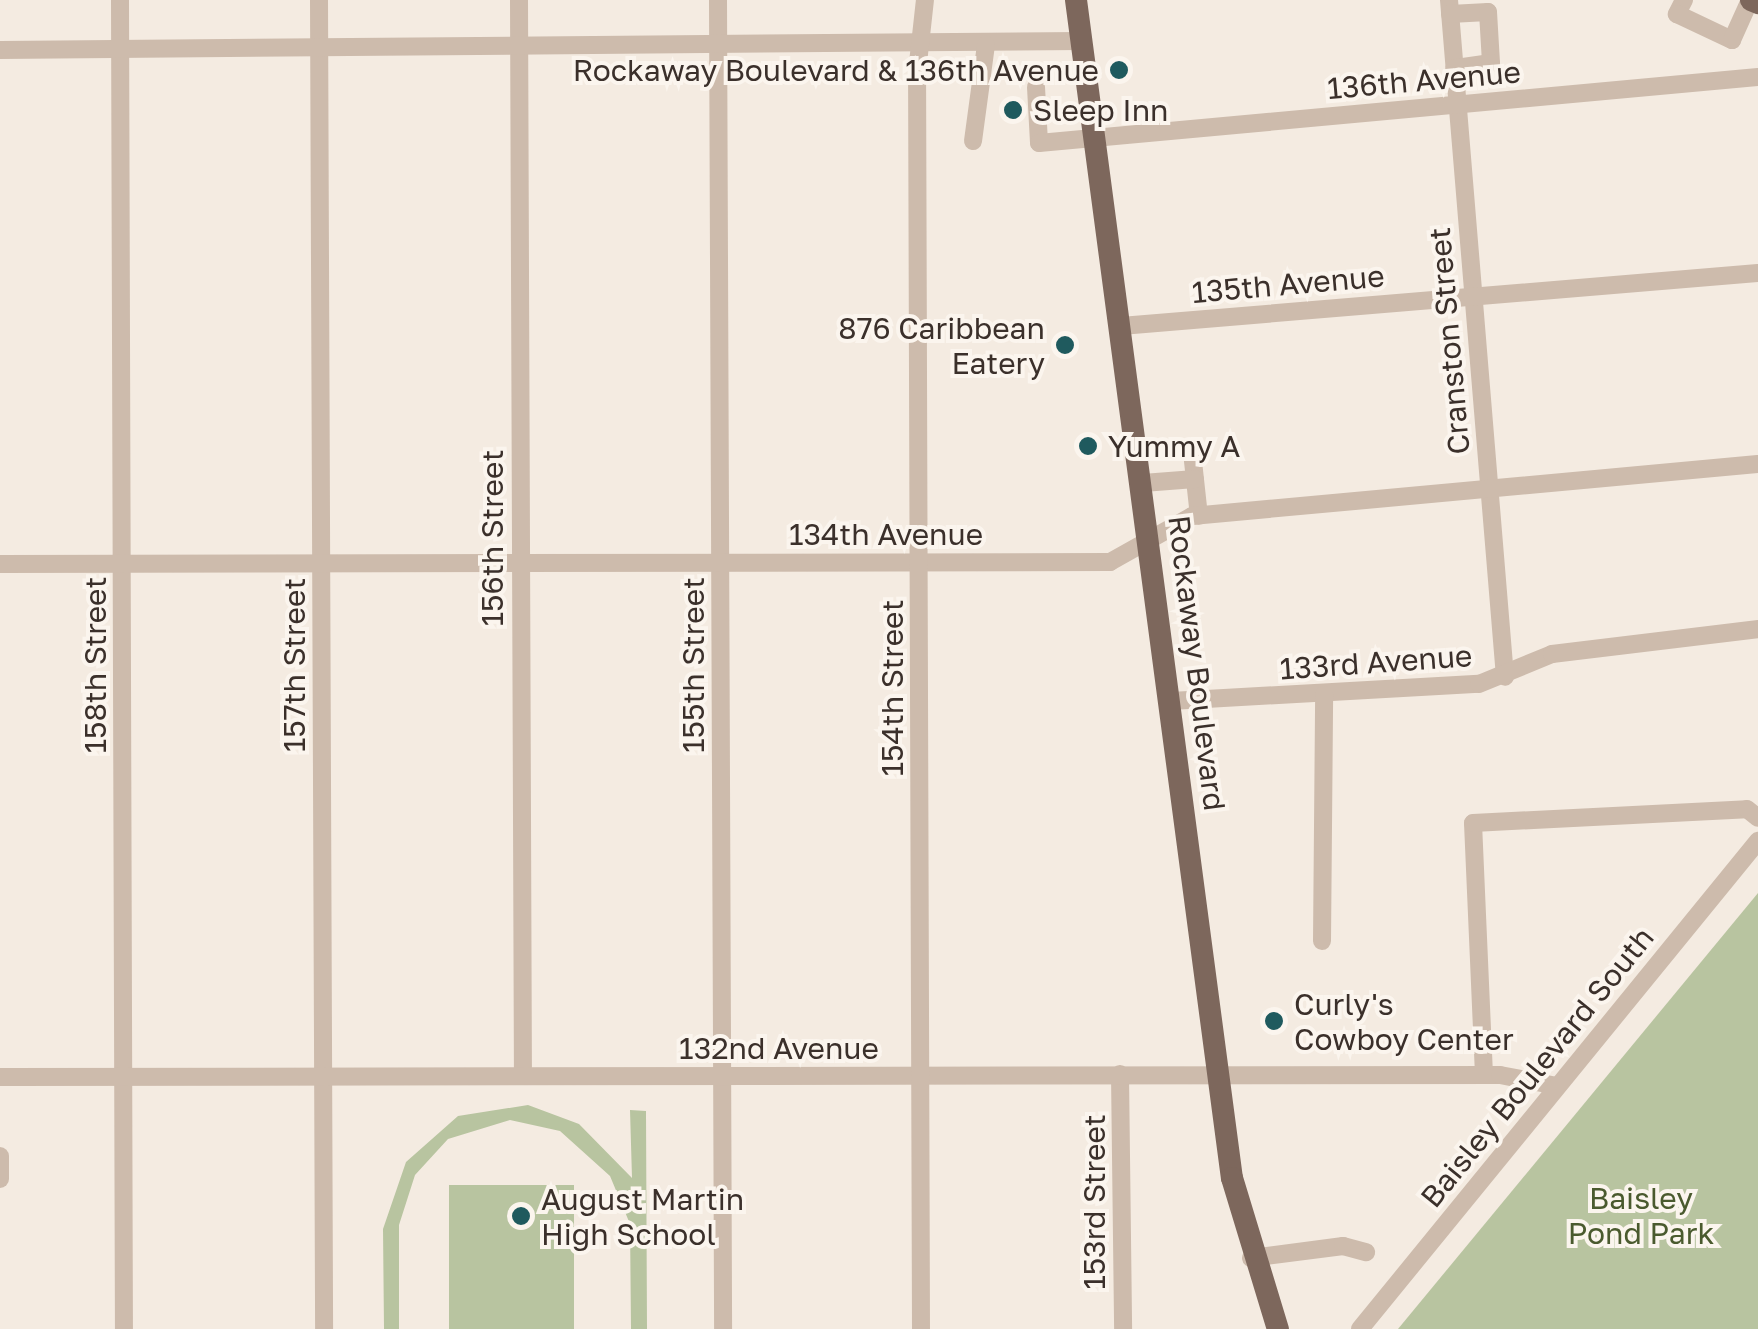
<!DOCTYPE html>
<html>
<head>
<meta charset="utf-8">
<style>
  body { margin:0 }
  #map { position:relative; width:1758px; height:1329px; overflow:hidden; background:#f4ebe1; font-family:"Golos Text",sans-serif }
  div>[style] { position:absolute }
  .green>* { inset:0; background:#b8c4a0; transform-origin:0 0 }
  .minor>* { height:18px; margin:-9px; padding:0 9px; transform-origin:9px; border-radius:9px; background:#cdbbac }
  .major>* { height:22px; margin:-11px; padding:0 11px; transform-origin:11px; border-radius:11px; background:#7d675c }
  .dots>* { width:28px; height:28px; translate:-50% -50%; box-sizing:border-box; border:5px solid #fbf5ee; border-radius:50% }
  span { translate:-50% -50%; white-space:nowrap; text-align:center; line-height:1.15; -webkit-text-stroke:8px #fbf5ee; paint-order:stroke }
  .poi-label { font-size:30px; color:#3b302b }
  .right { translate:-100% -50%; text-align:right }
  .left { translate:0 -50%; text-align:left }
  .street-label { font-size:30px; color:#3b302b }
  .park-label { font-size:30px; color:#4a5a2e }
</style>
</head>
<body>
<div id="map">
  <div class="green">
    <div style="clip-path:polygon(1758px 893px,1758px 1329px,1398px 1329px)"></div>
    <div style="clip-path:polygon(528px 1105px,579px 1124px,632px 1178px,630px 1110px,646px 1111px,647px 1329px,631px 1329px,630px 1224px,610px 1176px,560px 1131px,510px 1120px,448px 1139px,415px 1175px,399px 1225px,399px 1329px,384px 1329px,383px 1229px,406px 1162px,458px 1116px)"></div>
    <div style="left:449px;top:1185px;width:125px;height:144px"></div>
  </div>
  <div class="minor">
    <div style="left:120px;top:0;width:1329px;rotate:89.83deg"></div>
    <div style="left:319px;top:0;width:1329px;rotate:89.78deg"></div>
    <div style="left:519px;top:0;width:1076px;rotate:89.79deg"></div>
    <div style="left:718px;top:0;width:1329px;rotate:89.78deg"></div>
    <div style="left:1449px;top:0;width:679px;rotate:85.27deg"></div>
    <div style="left:1684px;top:0;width:16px;rotate:117deg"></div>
    <div style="left:1677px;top:14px;width:61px;rotate:25.3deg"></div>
    <div style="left:1732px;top:40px;width:44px;rotate:-65.8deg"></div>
    <div style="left:1450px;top:14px;width:38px;rotate:-3deg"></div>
    <div style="left:1488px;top:12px;width:51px;rotate:86.6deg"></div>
    <div style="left:1491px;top:63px;width:37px;rotate:172deg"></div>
    <div style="left:0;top:50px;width:1081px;rotate:-0.48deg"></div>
    <div style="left:1036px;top:87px;width:56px;rotate:86.9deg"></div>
    <div style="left:1039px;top:143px;width:722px;rotate:-5.24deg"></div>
    <div style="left:973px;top:141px;width:97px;rotate:-82.3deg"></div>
    <div style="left:1121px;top:326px;width:639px;rotate:-4.76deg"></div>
    <div style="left:1138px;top:449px;width:54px;rotate:3.2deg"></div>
    <div style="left:1192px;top:452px;width:64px;rotate:83.8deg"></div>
    <div style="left:1143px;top:483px;width:52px;rotate:-4.4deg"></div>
    <div style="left:0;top:564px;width:1110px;rotate:-0.1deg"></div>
    <div style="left:1110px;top:562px;width:94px;rotate:-29.3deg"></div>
    <div style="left:1192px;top:516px;width:568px;rotate:-5.25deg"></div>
    <div style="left:1171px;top:701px;width:308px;rotate:-3.2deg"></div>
    <div style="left:1479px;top:684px;width:79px;rotate:-22.3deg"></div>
    <div style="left:1552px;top:654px;width:208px;rotate:-6.9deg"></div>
    <div style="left:1322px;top:941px;width:246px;rotate:-89.5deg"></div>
    <div style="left:1120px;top:1074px;width:255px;rotate:89.3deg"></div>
    <div style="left:1484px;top:1075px;width:252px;rotate:-92.5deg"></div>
    <div style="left:1473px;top:823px;width:274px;rotate:-2.9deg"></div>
    <div style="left:1747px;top:809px;width:14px;rotate:39deg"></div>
    <div style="left:0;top:1077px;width:1500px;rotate:-0.08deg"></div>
    <div style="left:1500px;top:1075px;width:58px;rotate:10.9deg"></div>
    <div style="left:0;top:1156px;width:23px;rotate:90deg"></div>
    <div style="left:1251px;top:1258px;width:93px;rotate:-7.4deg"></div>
    <div style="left:1343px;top:1246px;width:24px;rotate:15deg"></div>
    <div style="left:921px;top:1329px;width:1257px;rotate:-90.18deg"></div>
    <div style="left:917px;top:72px;width:72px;rotate:-83.7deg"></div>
    <div style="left:1360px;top:1329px;width:630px;rotate:-50.8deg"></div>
  </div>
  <div class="major">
    <div style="left:1076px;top:0;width:1188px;rotate:82.46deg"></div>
    <div style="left:1232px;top:1178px;width:158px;rotate:73.1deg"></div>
    <div style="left:1751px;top:0;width:8px;rotate:23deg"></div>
  </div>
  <div class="dots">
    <div style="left:1119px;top:70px;background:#1f5a5e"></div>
    <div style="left:1013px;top:110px;background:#1f5a5e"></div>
    <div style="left:1065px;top:345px;background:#1f5a5e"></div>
    <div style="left:1088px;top:446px;background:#1f5a5e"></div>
    <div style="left:1274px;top:1021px;background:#1f5a5e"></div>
    <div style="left:521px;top:1216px;background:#1f5a5e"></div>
  </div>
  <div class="poi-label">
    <span class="right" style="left:1099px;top:70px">Rockaway Boulevard &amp; 136th Avenue</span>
    <span class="left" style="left:1033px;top:110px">Sleep Inn</span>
    <span class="right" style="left:1045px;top:345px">876 Caribbean<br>Eatery</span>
    <span class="left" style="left:1108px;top:446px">Yummy A</span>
    <span class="left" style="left:1294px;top:1021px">Curly's<br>Cowboy Center</span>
    <span class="left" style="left:541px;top:1216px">August Martin<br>High School</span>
  </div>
  <div class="street-label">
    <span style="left:1424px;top:80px;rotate:-5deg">136th Avenue</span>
    <span style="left:1288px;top:284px;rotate:-5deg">135th Avenue</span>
    <span style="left:1449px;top:341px;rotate:-95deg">Cranston Street</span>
    <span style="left:886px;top:534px">134th Avenue</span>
    <span style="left:492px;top:538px;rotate:-90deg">156th Street</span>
    <span style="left:1376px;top:662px;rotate:-4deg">133rd Avenue</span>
    <span style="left:1197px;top:663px;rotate:83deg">Rockaway Boulevard</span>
    <span style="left:95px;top:665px;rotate:-90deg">158th Street</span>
    <span style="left:294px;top:665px;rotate:-90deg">157th Street</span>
    <span style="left:693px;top:665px;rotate:-90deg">155th Street</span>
    <span style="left:892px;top:688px;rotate:-90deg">154th Street</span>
    <span style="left:779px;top:1048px">132nd Avenue</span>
    <span style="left:1537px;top:1067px;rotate:-51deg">Baisley Boulevard South</span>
    <span style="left:1094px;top:1202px;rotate:-90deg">153rd Street</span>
  </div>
  <div class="park-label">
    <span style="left:1641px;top:1215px">Baisley<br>Pond Park</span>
  </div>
</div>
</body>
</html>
